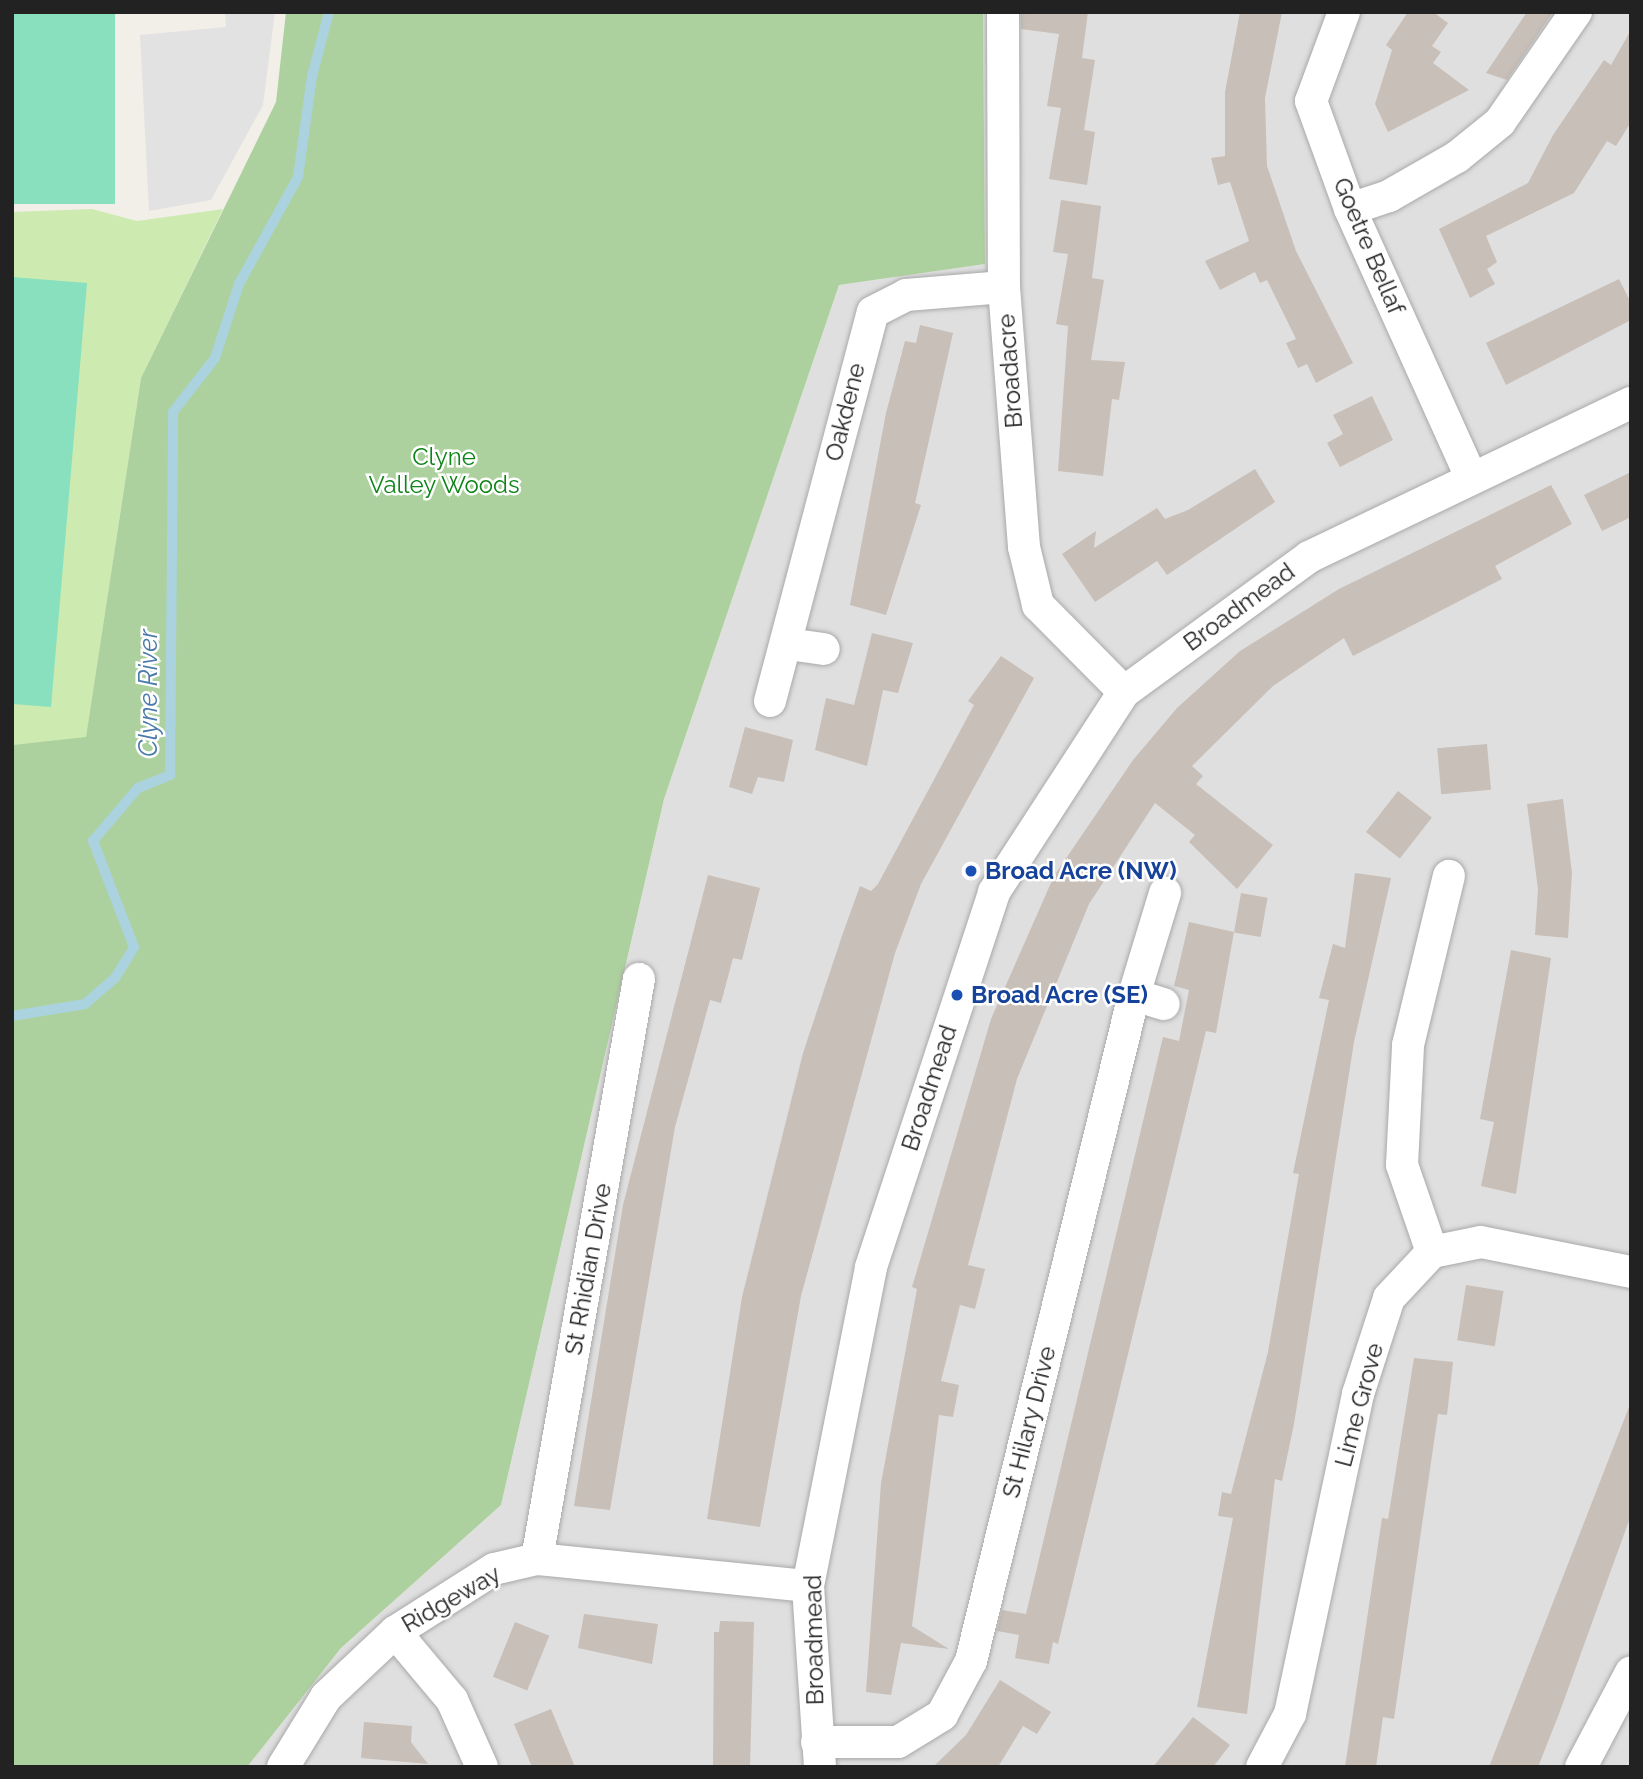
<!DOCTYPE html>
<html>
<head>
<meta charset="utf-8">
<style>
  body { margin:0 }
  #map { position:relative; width:1643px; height:1779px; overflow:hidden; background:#f2efe9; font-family:Raleway,sans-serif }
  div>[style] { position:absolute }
  .residential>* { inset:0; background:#e0dfdf }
  .grass>* { inset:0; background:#cdebb0 }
  .forest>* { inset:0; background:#add19e }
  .pitch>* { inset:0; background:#88e0be; transform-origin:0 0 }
  .parking>* { inset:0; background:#e2e2e2 }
  .stream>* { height:10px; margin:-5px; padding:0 5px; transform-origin:5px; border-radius:5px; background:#aad3df }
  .building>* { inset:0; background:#c7bfb8; transform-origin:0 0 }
  .roads { filter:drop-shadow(0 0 2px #a9a9a9) drop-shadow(0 0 2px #a9a9a9) }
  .minor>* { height:32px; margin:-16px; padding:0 16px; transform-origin:16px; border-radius:16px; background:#fff }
  .dots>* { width:19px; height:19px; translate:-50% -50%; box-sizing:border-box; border:4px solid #fff; border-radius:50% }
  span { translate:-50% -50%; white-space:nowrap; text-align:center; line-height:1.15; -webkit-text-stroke:5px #fff; paint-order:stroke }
  .street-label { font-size:24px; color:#222 }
  .park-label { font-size:24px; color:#0c8416 }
  .transit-label { font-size:24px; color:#164399; font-weight:700 }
  .left { translate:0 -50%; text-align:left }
  .water-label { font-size:26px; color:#4a7aab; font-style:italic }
  .frame { position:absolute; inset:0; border:14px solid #222; pointer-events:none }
</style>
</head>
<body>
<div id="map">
  <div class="residential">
    <div style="clip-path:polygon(983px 12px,1631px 12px,1631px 1767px,247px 1767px,341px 1648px,501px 1505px,664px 799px,839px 285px,985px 264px)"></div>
  </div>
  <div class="grass">
    <div style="clip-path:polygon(92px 209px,137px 221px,223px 209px,141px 378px,86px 738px,12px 745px,12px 212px)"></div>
  </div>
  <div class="forest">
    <div style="clip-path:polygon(286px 12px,983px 12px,985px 264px,839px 285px,664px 799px,501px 1505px,341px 1648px,247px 1767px,12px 1767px,12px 745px,86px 737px,141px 378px,276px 102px)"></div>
  </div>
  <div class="pitch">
    <div style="left:12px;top:12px;width:103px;height:192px"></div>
    <div style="clip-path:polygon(12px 277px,87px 283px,51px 707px,12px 704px)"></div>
  </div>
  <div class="parking">
    <div style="clip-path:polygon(225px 12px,275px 12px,263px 105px,211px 200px,149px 211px,140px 35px,226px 27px)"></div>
  </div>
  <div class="stream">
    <div style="left:12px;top:1016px;width:74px;rotate:-9.3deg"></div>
    <div style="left:85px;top:1004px;width:40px;rotate:-41deg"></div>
    <div style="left:115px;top:978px;width:36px;rotate:-58deg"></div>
    <div style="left:134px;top:947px;width:114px;rotate:-111.1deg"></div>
    <div style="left:93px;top:841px;width:70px;rotate:-49.7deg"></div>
    <div style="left:138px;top:788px;width:35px;rotate:-22deg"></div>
    <div style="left:170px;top:775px;width:363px;rotate:-89.5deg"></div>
    <div style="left:173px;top:412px;width:68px;rotate:-52.1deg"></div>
    <div style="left:215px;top:358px;width:78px;rotate:-72deg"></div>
    <div style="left:239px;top:284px;width:122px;rotate:-61.1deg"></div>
    <div style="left:298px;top:177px;width:102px;rotate:-82.1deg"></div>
    <div style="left:312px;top:76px;width:66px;rotate:-75.1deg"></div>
  </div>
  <div class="building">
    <div style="clip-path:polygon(1021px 12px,1088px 12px,1082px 58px,1095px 60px,1084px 130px,1095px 132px,1087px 185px,1049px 179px,1061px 108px,1047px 106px,1059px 34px,1021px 29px)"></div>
    <div style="clip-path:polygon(1240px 12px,1282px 12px,1265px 98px,1267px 166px,1296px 251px,1353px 363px,1316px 383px,1307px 364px,1298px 368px,1286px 343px,1296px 339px,1267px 280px,1260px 283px,1255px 272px,1220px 290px,1205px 261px,1249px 241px,1230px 182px,1218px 185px,1211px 158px,1225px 156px,1225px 92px)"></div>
    <div style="clip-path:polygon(1408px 12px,1433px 12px,1448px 23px,1432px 46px,1441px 52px,1433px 63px,1469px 90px,1388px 132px,1375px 104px,1392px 50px,1386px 45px)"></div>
    <div style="clip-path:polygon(1527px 12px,1553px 12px,1507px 80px,1486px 73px)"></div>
    <div style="clip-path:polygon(1631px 30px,1631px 122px,1616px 146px,1607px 141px,1574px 193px,1486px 236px,1497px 262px,1487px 269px,1495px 284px,1470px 298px,1439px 229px,1528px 183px,1553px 135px,1604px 60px,1611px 65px)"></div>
    <div style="clip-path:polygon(1061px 200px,1101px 206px,1092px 278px,1104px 280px,1091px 360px,1125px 362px,1119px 400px,1112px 399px,1103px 476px,1058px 471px,1068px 326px,1056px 324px,1068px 254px,1053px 252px)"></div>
    <div style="clip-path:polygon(1619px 279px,1631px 303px,1631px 320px,1506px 385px,1486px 343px)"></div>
    <div style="clip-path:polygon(920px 325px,953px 333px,915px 503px,921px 505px,886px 615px,850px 605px,886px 413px,905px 341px,916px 343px)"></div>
    <div style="clip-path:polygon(1372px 396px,1393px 440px,1340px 467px,1327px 443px,1343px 434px,1333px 415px)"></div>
    <div style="clip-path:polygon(1255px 469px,1275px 502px,1167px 575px,1157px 561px,1095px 602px,1062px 554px,1096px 531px,1094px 548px,1157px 508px,1165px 519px,1188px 510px)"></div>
    <div style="clip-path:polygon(1631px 472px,1631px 517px,1602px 531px,1584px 495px)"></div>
    <div style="clip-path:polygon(1551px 485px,1572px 524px,1495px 566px,1502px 579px,1353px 656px,1344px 638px,1273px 686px,1192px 766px,1203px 776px,1196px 784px,1273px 845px,1237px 889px,1189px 842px,1195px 835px,1155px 803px,1089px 904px,1017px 1079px,968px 1265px,985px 1269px,975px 1309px,960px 1305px,941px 1381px,959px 1385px,953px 1417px,939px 1415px,912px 1626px,949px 1649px,901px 1643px,891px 1695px,866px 1692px,881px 1483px,917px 1289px,912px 1287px,991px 1019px,1054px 876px,1133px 760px,1177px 708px,1240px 651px,1339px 589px)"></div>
    <div style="clip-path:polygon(872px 633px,913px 643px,898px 693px,883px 690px,867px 766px,815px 750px,826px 698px,854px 705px)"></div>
    <div style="clip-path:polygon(1001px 656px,1034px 678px,921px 884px,895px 953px,801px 1296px,760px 1527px,707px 1519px,742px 1297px,803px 1053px,843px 933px,860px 886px,871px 891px,878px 884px,974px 705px,968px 701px)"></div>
    <div style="clip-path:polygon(745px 727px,793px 740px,784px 782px,758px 777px,752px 794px,729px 787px)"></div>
    <div style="left:1487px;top:744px;width:46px;height:50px;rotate:85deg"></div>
    <div style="left:1398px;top:791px;width:43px;height:52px;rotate:38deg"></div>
    <div style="clip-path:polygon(1563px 799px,1572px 873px,1568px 938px,1535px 935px,1538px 889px,1527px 804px)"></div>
    <div style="clip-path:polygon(1355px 873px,1391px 878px,1354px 1042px,1294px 1424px,1282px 1481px,1275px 1479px,1247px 1714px,1197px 1707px,1233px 1518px,1218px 1516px,1222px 1492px,1231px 1494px,1268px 1352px,1299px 1174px,1293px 1173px,1329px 1000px,1319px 998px,1333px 944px,1345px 948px)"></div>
    <div style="clip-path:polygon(708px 875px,760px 888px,742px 960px,733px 958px,721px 1003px,710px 1000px,675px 1127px,610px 1510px,574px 1506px,623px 1205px)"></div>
    <div style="left:1241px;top:893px;width:27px;height:40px;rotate:10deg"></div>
    <div style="clip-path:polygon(1189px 922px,1234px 932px,1216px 1033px,1206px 1031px,1058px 1644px,1053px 1642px,1049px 1664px,1015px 1658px,1019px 1635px,997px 1631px,1002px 1610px,1026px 1614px,1163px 1037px,1179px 1041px,1189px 990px,1174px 986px)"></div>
    <div style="clip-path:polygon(1511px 950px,1551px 958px,1516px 1194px,1481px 1186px,1494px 1122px,1480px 1119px)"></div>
    <div style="left:1466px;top:1285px;width:38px;height:56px;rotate:9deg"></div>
    <div style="clip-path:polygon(1414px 1358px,1453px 1362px,1447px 1415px,1438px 1414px,1394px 1719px,1383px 1717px,1376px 1767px,1345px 1767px,1382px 1518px,1388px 1519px)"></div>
    <div style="clip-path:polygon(1629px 1407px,1631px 1515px,1559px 1714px,1538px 1767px,1489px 1767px)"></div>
    <div style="clip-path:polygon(584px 1614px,658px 1624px,652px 1664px,578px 1648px)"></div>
    <div style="clip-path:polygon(720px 1621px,754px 1622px,750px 1767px,713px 1767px,714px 1632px,719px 1632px)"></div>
    <div style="left:515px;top:1622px;width:37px;height:59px;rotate:22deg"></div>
    <div style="clip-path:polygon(1000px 1680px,1051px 1712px,1037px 1734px,1023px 1726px,998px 1767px,933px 1767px,966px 1735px)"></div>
    <div style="clip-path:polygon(551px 1709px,575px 1767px,532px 1767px,514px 1724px)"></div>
    <div style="clip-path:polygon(1193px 1717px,1230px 1745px,1213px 1767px,1153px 1767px)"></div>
    <div style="clip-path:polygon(364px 1722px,412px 1726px,411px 1742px,428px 1764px,361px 1758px)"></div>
  </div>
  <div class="roads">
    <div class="minor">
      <div style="left:1003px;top:12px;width:275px;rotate:89.8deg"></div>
      <div style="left:1004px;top:287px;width:261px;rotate:85.6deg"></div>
      <div style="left:1024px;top:547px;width:60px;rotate:76.4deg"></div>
      <div style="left:1038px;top:605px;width:122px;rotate:45.3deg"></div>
      <div style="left:1344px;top:12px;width:95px;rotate:110.3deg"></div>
      <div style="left:1311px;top:101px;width:115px;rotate:70.1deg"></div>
      <div style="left:1350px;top:209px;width:292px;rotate:65.7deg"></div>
      <div style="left:1350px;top:209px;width:41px;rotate:-18.4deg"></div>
      <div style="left:1389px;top:196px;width:78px;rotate:-29.8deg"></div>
      <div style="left:1457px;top:157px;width:55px;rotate:-39.1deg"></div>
      <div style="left:1500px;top:122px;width:134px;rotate:-55.4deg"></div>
      <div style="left:788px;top:644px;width:36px;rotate:8deg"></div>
      <div style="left:770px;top:701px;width:402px;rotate:-75.2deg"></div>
      <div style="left:873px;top:312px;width:37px;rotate:-27deg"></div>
      <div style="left:906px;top:295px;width:98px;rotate:-4.7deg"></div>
      <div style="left:1134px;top:995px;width:31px;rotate:17deg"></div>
      <div style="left:1432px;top:1252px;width:92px;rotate:-109deg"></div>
      <div style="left:1402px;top:1165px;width:120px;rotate:-87.1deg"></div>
      <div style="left:1408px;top:1045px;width:174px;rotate:-76.4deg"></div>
      <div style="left:537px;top:1559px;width:589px;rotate:-80.03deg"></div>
      <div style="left:395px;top:1632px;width:89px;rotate:50deg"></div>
      <div style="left:452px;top:1700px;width:73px;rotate:65.9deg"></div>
      <div style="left:817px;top:1742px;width:81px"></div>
      <div style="left:898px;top:1742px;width:52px;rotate:-31.5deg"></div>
      <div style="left:942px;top:1715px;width:61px;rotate:-61.8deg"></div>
      <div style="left:971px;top:1661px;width:686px;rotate:-76.25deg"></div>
      <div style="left:1134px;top:995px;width:107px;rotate:-73.1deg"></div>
      <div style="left:283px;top:1767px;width:82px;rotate:-58.4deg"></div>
      <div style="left:326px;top:1697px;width:95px;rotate:-43.3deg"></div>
      <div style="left:395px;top:1632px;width:117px;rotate:-32.5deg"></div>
      <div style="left:494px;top:1569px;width:44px;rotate:-13.1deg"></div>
      <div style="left:537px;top:1559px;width:272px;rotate:5.7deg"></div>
      <div style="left:820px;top:1767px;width:181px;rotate:-93.8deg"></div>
      <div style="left:808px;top:1586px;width:325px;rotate:-78.8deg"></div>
      <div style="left:871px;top:1267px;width:395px;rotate:-71.8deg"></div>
      <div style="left:994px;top:892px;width:239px;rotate:-57deg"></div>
      <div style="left:1124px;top:692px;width:229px;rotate:-36.1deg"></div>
      <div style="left:1309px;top:557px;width:357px;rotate:-25.6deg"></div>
      <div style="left:1262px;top:1767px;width:60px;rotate:-62.2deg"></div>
      <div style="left:1290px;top:1714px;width:327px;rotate:-78deg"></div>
      <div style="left:1358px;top:1394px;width:101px;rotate:-72.1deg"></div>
      <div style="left:1389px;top:1298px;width:63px;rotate:-46.9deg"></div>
      <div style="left:1432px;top:1252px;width:50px;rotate:-11.5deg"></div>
      <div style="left:1481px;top:1242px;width:153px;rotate:11.3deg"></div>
      <div style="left:1581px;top:1767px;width:107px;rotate:-62.2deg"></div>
    </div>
  </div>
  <div class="dots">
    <div style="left:971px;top:871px;background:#1a4fb4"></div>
    <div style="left:957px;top:995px;background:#1a4fb4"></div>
  </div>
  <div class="street-label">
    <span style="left:1369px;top:246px;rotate:67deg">Goetre Bellaf</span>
    <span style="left:1010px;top:371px;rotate:-94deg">Broadacre</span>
    <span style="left:845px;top:412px;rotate:-76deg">Oakdene</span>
    <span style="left:1239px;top:607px;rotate:-36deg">Broadmead</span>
    <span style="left:929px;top:1088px;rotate:-72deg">Broadmead</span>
    <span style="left:588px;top:1269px;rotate:-80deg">St Rhidian Drive</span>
    <span style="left:1359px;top:1405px;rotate:-75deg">Lime Grove</span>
    <span style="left:1029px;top:1422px;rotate:-76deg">St Hilary Drive</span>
    <span style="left:451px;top:1599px;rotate:-30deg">Ridgeway</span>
    <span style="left:814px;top:1640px;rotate:-91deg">Broadmead</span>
  </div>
  <div class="park-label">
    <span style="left:444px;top:471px">Clyne<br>Valley Woods</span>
  </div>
  <div class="transit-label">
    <span class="left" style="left:985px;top:871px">Broad Acre (NW)</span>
    <span class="left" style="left:971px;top:995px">Broad Acre (SE)</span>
  </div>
  <div class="water-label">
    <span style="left:149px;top:693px;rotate:-90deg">Clyne River</span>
  </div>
  <div class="frame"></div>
</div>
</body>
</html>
